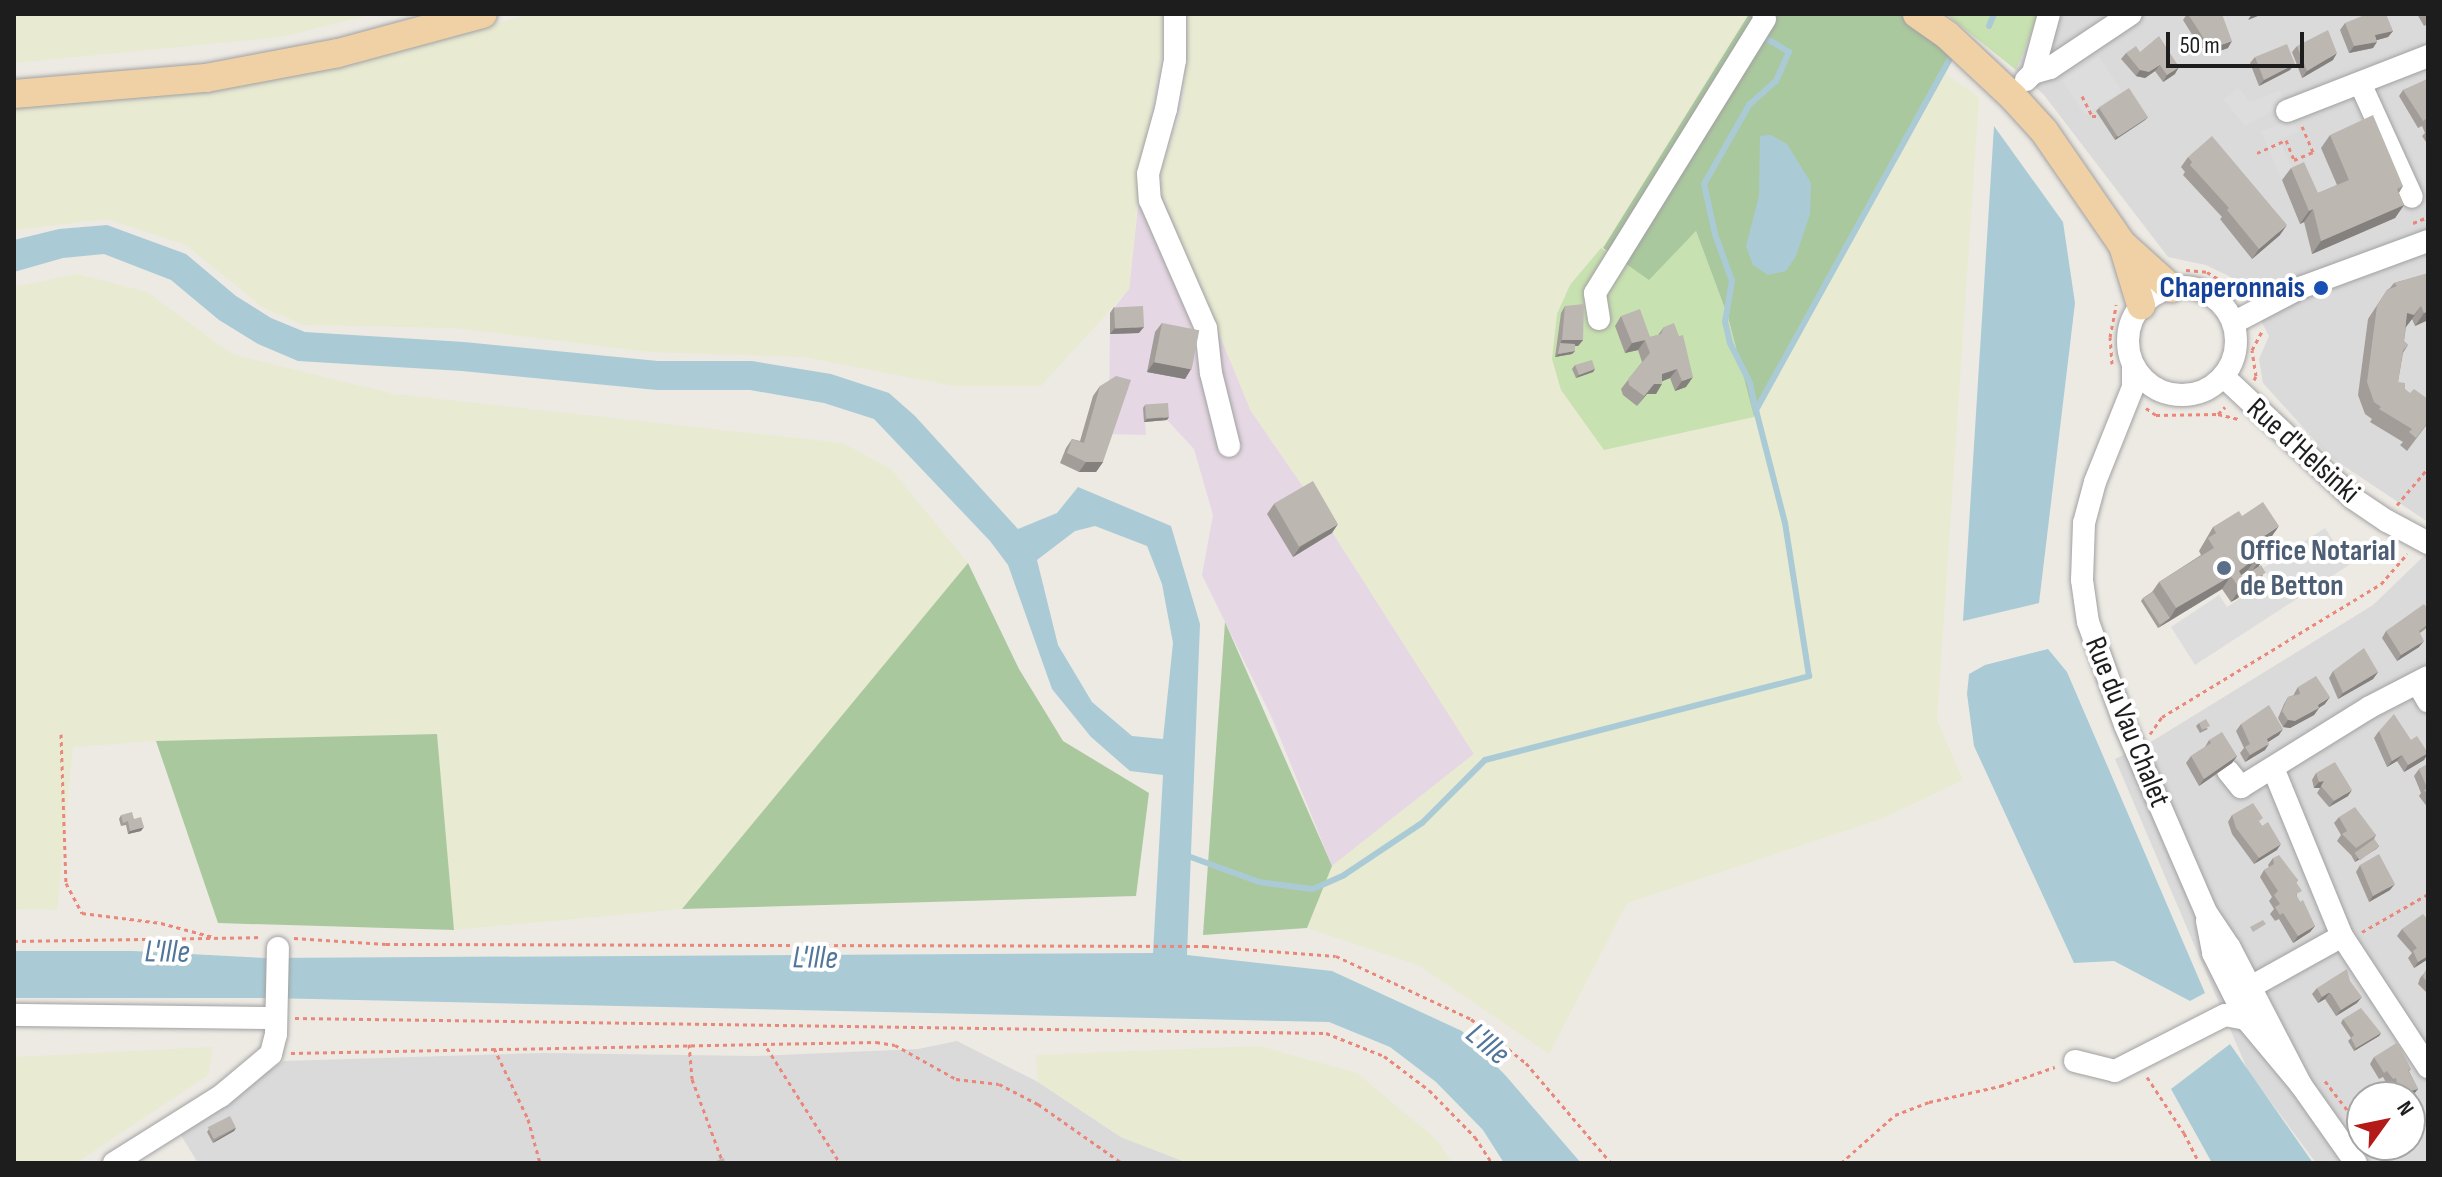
<!DOCTYPE html>
<html>
<head>
<meta charset="utf-8">
<style>
  body { margin:0 }
  #map { position:relative; width:2442px; height:1177px; overflow:hidden; background:#edeae4; font-family:"Sofia Sans Condensed",sans-serif }
  div>[style] { position:absolute }
  .residential>* { inset:0; background:#dbdada }
  .industrial>* { inset:0; background:#e5d7e3 }
  .farmland>* { inset:0; background:#e8ead2 }
  .grass>* { inset:0; background:#c8e1b0 }
  .forest>* { inset:0; background:#aac89e }
  .parking>* { inset:0; background:#ddd; transform-origin:0 0 }
  .water>* { inset:0; background:#aacbd6 }
  .stream>* { height:6px; margin:-3px; padding:0 3px; transform-origin:3px; border-radius:3px; background:#aacbd6 }
  .path>* { height:3px; margin-top:-1.5px; transform-origin:0; background:repeating-linear-gradient(90deg,#e9877a 0 4px,transparent 0 8px) }
  .roads { filter:drop-shadow(0 0 2px #a1a1a1) drop-shadow(0 0 2px #a1a1a1) }
  .minor>* { height:22px; margin:-11px; padding:0 11px; transform-origin:11px; border-radius:11px; background:#fff }
  .minor>.ring { margin:-11px; padding:0; box-sizing:content-box; background:none; border:22px solid #fff; border-radius:50% }
  .major>* { height:28px; margin:-14px; padding:0 14px; transform-origin:14px; border-radius:14px; background:#f0d1a6 }
  .wall>* { inset:0; background:#a39d99 }
  .shaded-wall>* { inset:0; background:#84807d }
  .building>* { inset:0; background:#bdb7b2; transform-origin:0 0 }
  .dots>* { width:22px; height:22px; translate:-50% -50%; box-sizing:border-box; border:4px solid #fff; border-radius:50% }
  span { translate:-50% -50%; white-space:nowrap; text-align:center; line-height:1.15; -webkit-text-stroke:8px #fff; paint-order:stroke }
  .transit-label { font-size:30px; color:#164399; font-weight:700 }
  .right { translate:-100% -50%; text-align:right }
  .street-label { font-size:30px; color:#1d1d1d }
  .service-label { font-size:30px; color:#4e5e75; font-weight:700 }
  .left { translate:0 -50%; text-align:left }
  .water-label { font-size:32px; color:#52759a; font-style:italic }
  .frame { position:absolute; inset:0; border:16px solid #1d1d1d; pointer-events:none }
  .north { position:absolute; left:2346px; top:1081px; width:80px; height:80px; box-sizing:border-box; background:#fff; border:2px solid #a5a5a5; border-radius:50%; rotate:57deg; font-size:22px; font-weight:700; line-height:32px; text-align:center; color:#1d1d1d }
  .north::after { content:''; display:block; margin:auto; width:28px; height:36px; background:#b31a18; clip-path:polygon(50% 0,100% 100%,50% 72%,0 100%) }
  .scale { position:absolute; left:2166px; top:32px; width:138px; height:36px; box-sizing:border-box; border:4px solid #1d1d1d; border-top:0; padding-left:10px; font-size:24px; line-height:28px; white-space:nowrap; color:#1d1d1d; -webkit-text-stroke:6px #fff; paint-order:stroke }
</style>
</head>
<body>
<div id="map">
  <div class="residential">
    <div style="clip-path:polygon(2039px 14px,2428px 14px,2428px 522px,2329px 456px,2263px 383px,2259px 359px,2269px 336px,2241px 282px,2206px 265px,2168px 257px,2044px 95px,2016px 70px)"></div>
    <div style="clip-path:polygon(evenodd,2428px 552px,2428px 1163px,2316px 1163px,2248px 1071px,2115px 759px,2154px 740px,2373px 605px,2428px 552px,2362px 1097px,2410px 1097px,2410px 1145px,2362px 1145px,2362px 1097px)"></div>
    <div style="clip-path:polygon(957px 1041px,1038px 1082px,1121px 1137px,1188px 1163px,198px 1163px,179px 1132px,284px 1061px,544px 1053px,755px 1056px,918px 1049px)"></div>
  </div>
  <div class="industrial">
    <div style="clip-path:polygon(1157px 183px,1251px 411px,1306px 491px,1474px 754px,1332px 866px,1272px 718px,1202px 575px,1213px 515px,1194px 449px,1167px 420px,1145px 422px,1146px 435px,1109px 434px,1110px 313px,1129px 289px,1138px 207px)"></div>
  </div>
  <div class="farmland">
    <div style="clip-path:polygon(14px 14px,373px 14px,282px 37px,14px 63px)"></div>
    <div style="clip-path:polygon(529px 14px,1162px 14px,1162px 53px,1142px 165px,1129px 289px,1041px 386px,954px 386px,803px 357px,649px 352px,455px 328px,304px 325px,262px 307px,186px 245px,107px 219px,14px 230px,14px 107px,207px 92px,444px 38px)"></div>
    <div style="clip-path:polygon(1188px 14px,1749px 14px,1603px 248px,1570px 285px,1552px 359px,1561px 390px,1605px 450px,1754px 417px,1945px 74px,1979px 97px,1937px 720px,1963px 780px,1881px 819px,1627px 903px,1549px 1054px,1420px 966px,1307px 928px,1332px 866px,1474px 754px,1306px 491px,1251px 411px,1157px 183px,1183px 105px)"></div>
    <div style="clip-path:polygon(78px 274px,147px 292px,232px 354px,394px 394px,843px 443px,891px 469px,968px 563px,682px 909px,454px 930px,437px 734px,156px 741px,73px 747px,57px 910px,14px 909px,14px 287px)"></div>
    <div style="clip-path:polygon(1259px 1046px,1357px 1073px,1438px 1141px,1452px 1163px,1188px 1163px,1121px 1137px,1038px 1082px,1036px 1055px)"></div>
    <div style="clip-path:polygon(213px 1047px,208px 1075px,76px 1163px,14px 1163px,14px 1057px)"></div>
  </div>
  <div class="grass">
    <div style="clip-path:polygon(1946px 14px,2039px 14px,2016px 70px)"></div>
    <div style="clip-path:polygon(1696px 231px,1728px 317px,1754px 417px,1604px 450px,1561px 390px,1552px 359px,1557px 314px,1570px 285px,1601px 248px,1649px 279px)"></div>
  </div>
  <div class="forest">
    <div style="clip-path:polygon(1749px 14px,1902px 14px,1954px 57px,1754px 417px,1728px 317px,1696px 231px,1649px 280px,1603px 248px)"></div>
    <div style="clip-path:polygon(968px 563px,1019px 669px,1063px 741px,1149px 793px,1136px 896px,682px 909px)"></div>
    <div style="clip-path:polygon(1225px 622px,1332px 866px,1307px 928px,1203px 935px)"></div>
    <div style="clip-path:polygon(437px 734px,454px 930px,218px 923px,156px 741px)"></div>
  </div>
  <div class="parking">
    <div style="left:2099px;top:56px;width:42px;height:44px;rotate:57deg"></div>
    <div style="clip-path:polygon(2238px 88px,2250px 102px,2280px 90px,2285px 104px,2245px 126px,2224px 100px)"></div>
    <div style="clip-path:polygon(2293px 119px,2299px 132px,2279px 139px,2295px 175px,2282px 180px,2261px 131px)"></div>
    <div style="clip-path:polygon(2325px 528px,2349px 565px,2195px 665px,2171px 627px,2219px 595px,2227px 607px,2270px 579px,2263px 568px)"></div>
  </div>
  <div class="water">
    <div style="clip-path:polygon(1994px 126px,2063px 222px,2075px 303px,2039px 603px,1963px 621px)"></div>
    <div style="clip-path:polygon(1771px 135px,1787px 144px,1811px 183px,1810px 214px,1796px 256px,1786px 271px,1768px 275px,1753px 265px,1746px 246px,1759px 196px,1760px 136px)"></div>
    <div style="clip-path:polygon(evenodd,107px 225px,186px 254px,236px 296px,271px 318px,305px 332px,464px 342px,658px 361px,752px 361px,831px 374px,889px 393px,915px 416px,1018px 529px,1057px 513px,1078px 487px,1171px 526px,1200px 624px,1187px 955px,1332px 971px,1462px 1031px,1506px 1076px,1581px 1163px,1504px 1163px,1483px 1130px,1436px 1082px,1390px 1047px,1329px 1022px,268px 998px,14px 998px,14px 951px,133px 951px,265px 958px,1153px 953px,1163px 775px,1130px 771px,1091px 737px,1052px 689px,1008px 565px,990px 541px,874px 419px,824px 403px,750px 390px,657px 390px,462px 371px,298px 361px,258px 344px,219px 320px,171px 280px,104px 254px,63px 258px,14px 272px,14px 240px,59px 229px,107px 225px,1095px 526px,1147px 546px,1162px 584px,1173px 643px,1163px 739px,1132px 736px,1092px 702px,1058px 645px,1037px 560px,1075px 531px,1095px 526px)"></div>
    <div style="clip-path:polygon(2048px 649px,2067px 672px,2205px 993px,2190px 1001px,2114px 961px,2074px 963px,1974px 746px,1967px 694px,1969px 674px,1985px 665px)"></div>
    <div style="clip-path:polygon(2230px 1044px,2313px 1163px,2212px 1163px,2171px 1089px)"></div>
  </div>
  <div class="stream">
    <div style="left:1989px;top:26px;width:13px;rotate:-67deg"></div>
    <div style="left:1755px;top:408px;width:25px;rotate:-101deg"></div>
    <div style="left:1750px;top:383px;width:45px;rotate:-116.6deg"></div>
    <div style="left:1730px;top:343px;width:22px;rotate:-103deg"></div>
    <div style="left:1725px;top:322px;width:42px;rotate:-80.3deg"></div>
    <div style="left:1732px;top:281px;width:50px;rotate:-109.9deg"></div>
    <div style="left:1715px;top:234px;width:51px;rotate:-102.4deg"></div>
    <div style="left:1704px;top:184px;width:91px;rotate:-60.3deg"></div>
    <div style="left:1749px;top:105px;width:36px;rotate:-42deg"></div>
    <div style="left:1776px;top:81px;width:32px;rotate:-66deg"></div>
    <div style="left:1789px;top:52px;width:29px;rotate:-149deg"></div>
    <div style="left:1185px;top:855px;width:79px;rotate:20deg"></div>
    <div style="left:1259px;top:882px;width:54px;rotate:7.4deg"></div>
    <div style="left:1313px;top:889px;width:34px;rotate:-24deg"></div>
    <div style="left:1344px;top:875px;width:94px;rotate:-33.7deg"></div>
    <div style="left:1422px;top:823px;width:89px;rotate:-45deg"></div>
    <div style="left:1485px;top:760px;width:335px;rotate:-14.5deg"></div>
    <div style="left:1809px;top:676px;width:155px;rotate:-98.9deg"></div>
    <div style="left:1785px;top:523px;width:117px;rotate:-104.4deg"></div>
    <div style="left:1756px;top:410px;width:400px;rotate:-61.1deg"></div>
  </div>
  <div class="path">
    <div style="left:2082px;top:96px;width:22px;rotate:63deg"></div>
    <div style="left:2092px;top:116px;width:8px"></div>
    <div style="left:2257px;top:153px;width:32px;rotate:-24deg"></div>
    <div style="left:2286px;top:140px;width:22px;rotate:68deg"></div>
    <div style="left:2294px;top:160px;width:21px;rotate:-23deg"></div>
    <div style="left:2313px;top:152px;width:28px;rotate:-113deg"></div>
    <div style="left:2413px;top:223px;width:16px;rotate:-22deg"></div>
    <div style="left:2186px;top:270px;width:21px;rotate:5deg"></div>
    <div style="left:2207px;top:272px;width:29px;rotate:31deg"></div>
    <div style="left:2232px;top:287px;width:18px;rotate:9deg"></div>
    <div style="left:2112px;top:364px;width:27px;rotate:-94deg"></div>
    <div style="left:2110px;top:337px;width:33px;rotate:-79deg"></div>
    <div style="left:2254px;top:380px;width:4px;rotate:-63deg"></div>
    <div style="left:2256px;top:376px;width:26px;rotate:-99deg"></div>
    <div style="left:2252px;top:350px;width:21px;rotate:-62deg"></div>
    <div style="left:2146px;top:408px;width:12px;rotate:35deg"></div>
    <div style="left:2156px;top:415px;width:62px;rotate:-0.9deg"></div>
    <div style="left:2218px;top:414px;width:10px;rotate:-45deg"></div>
    <div style="left:2218px;top:414px;width:21px;rotate:14deg"></div>
    <div style="left:2397px;top:505px;width:48px;rotate:-50deg"></div>
    <div style="left:61px;top:734px;width:149px;rotate:88.1deg"></div>
    <div style="left:66px;top:883px;width:34px;rotate:62deg"></div>
    <div style="left:82px;top:913px;width:80px;rotate:7.2deg"></div>
    <div style="left:161px;top:923px;width:54px;rotate:15.1deg"></div>
    <div style="left:2150px;top:734px;width:21px;rotate:-55deg"></div>
    <div style="left:2162px;top:717px;width:256px;rotate:-31.3deg"></div>
    <div style="left:2381px;top:584px;width:40px;rotate:-49deg"></div>
    <div style="left:2362px;top:932px;width:76px;rotate:-29.9deg"></div>
    <div style="left:294px;top:938px;width:92px;rotate:3.7deg"></div>
    <div style="left:386px;top:944px;width:819px;rotate:0.14deg"></div>
    <div style="left:1205px;top:946px;width:131px;rotate:4.4deg"></div>
    <div style="left:1336px;top:956px;width:149px;rotate:25deg"></div>
    <div style="left:1471px;top:1019px;width:70px;rotate:38.7deg"></div>
    <div style="left:1526px;top:1063px;width:131px;rotate:49.6deg"></div>
    <div style="left:14px;top:941px;width:248px;rotate:-0.9deg"></div>
    <div style="left:295px;top:1018px;width:1031px;rotate:0.83deg"></div>
    <div style="left:1326px;top:1033px;width:62px;rotate:21.6deg"></div>
    <div style="left:1384px;top:1056px;width:56px;rotate:37.1deg"></div>
    <div style="left:1429px;top:1090px;width:66px;rotate:45.6deg"></div>
    <div style="left:1475px;top:1137px;width:31px;rotate:57deg"></div>
    <div style="left:689px;top:1044px;width:35px;rotate:85deg"></div>
    <div style="left:692px;top:1079px;width:90px;rotate:69.7deg"></div>
    <div style="left:494px;top:1048px;width:79px;rotate:64.4deg"></div>
    <div style="left:528px;top:1119px;width:46px;rotate:74.7deg"></div>
    <div style="left:767px;top:1048px;width:136px;rotate:57.6deg"></div>
    <div style="left:291px;top:1053px;width:585px;rotate:-1.08deg"></div>
    <div style="left:876px;top:1042px;width:19px;rotate:9deg"></div>
    <div style="left:895px;top:1045px;width:70px;rotate:29.1deg"></div>
    <div style="left:956px;top:1079px;width:43px;rotate:6.6deg"></div>
    <div style="left:999px;top:1084px;width:44px;rotate:27.1deg"></div>
    <div style="left:1038px;top:1104px;width:103px;rotate:35.1deg"></div>
    <div style="left:2147px;top:1077px;width:67px;rotate:56.5deg"></div>
    <div style="left:2184px;top:1133px;width:34px;rotate:63deg"></div>
    <div style="left:2325px;top:1081px;width:61px;rotate:52.4deg"></div>
    <div style="left:2410px;top:1144px;width:28px;rotate:-49deg"></div>
    <div style="left:2374px;top:1145px;width:11px;rotate:49deg"></div>
    <div style="left:2381px;top:1153px;width:25px;rotate:-18deg"></div>
    <div style="left:1841px;top:1163px;width:72px;rotate:-41.6deg"></div>
    <div style="left:1895px;top:1115px;width:36px;rotate:-21deg"></div>
    <div style="left:1929px;top:1102px;width:73px;rotate:-12.7deg"></div>
    <div style="left:2000px;top:1086px;width:58px;rotate:-19.1deg"></div>
  </div>
  <div class="roads">
    <div class="minor">
      <div style="left:1175px;top:14px;width:46px;rotate:90deg"></div>
      <div style="left:1175px;top:60px;width:50px;rotate:100.4deg"></div>
      <div style="left:1166px;top:109px;width:67px;rotate:105.5deg"></div>
      <div style="left:1148px;top:174px;width:26px;rotate:86deg"></div>
      <div style="left:1150px;top:200px;width:140px;rotate:66.4deg"></div>
      <div style="left:1206px;top:328px;width:45px;rotate:83.7deg"></div>
      <div style="left:1211px;top:373px;width:75px;rotate:76.1deg"></div>
      <div style="left:2033px;top:73px;width:18px;rotate:-16deg"></div>
      <div style="left:2050px;top:68px;width:97px;rotate:-33.7deg"></div>
      <div style="left:2026px;top:80px;width:10px;rotate:-45deg"></div>
      <div style="left:2033px;top:73px;width:61px;rotate:-74.8deg"></div>
      <div style="left:2360px;top:83px;width:125px;rotate:65.5deg"></div>
      <div style="left:2287px;top:111px;width:151px;rotate:-21.3deg"></div>
      <div class="ring" style="left:2128px;top:287px;width:86px;height:86px"></div>
      <div style="left:1599px;top:319px;width:26px;rotate:-99deg"></div>
      <div style="left:1595px;top:293px;width:322px;rotate:-58.2deg"></div>
      <div style="left:1765px;top:19px;width:5px;rotate:-112deg"></div>
      <div style="left:2233px;top:323px;width:76px;rotate:-27.6deg"></div>
      <div style="left:2300px;top:288px;width:136px;rotate:-20.2deg"></div>
      <div style="left:2133px;top:366px;width:21px;rotate:90deg"></div>
      <div style="left:2133px;top:387px;width:102px;rotate:111.8deg"></div>
      <div style="left:2095px;top:482px;width:42px;rotate:105deg"></div>
      <div style="left:2084px;top:523px;width:57px;rotate:92deg"></div>
      <div style="left:2082px;top:580px;width:42px;rotate:81.9deg"></div>
      <div style="left:2088px;top:622px;width:109px;rotate:70.2deg"></div>
      <div style="left:2125px;top:725px;width:204px;rotate:66.6deg"></div>
      <div style="left:2206px;top:912px;width:43px;rotate:56.3deg"></div>
      <div style="left:2230px;top:948px;width:154px;rotate:62.6deg"></div>
      <div style="left:2224px;top:377px;width:178px;rotate:43.2deg"></div>
      <div style="left:2354px;top:499px;width:40px;rotate:34deg"></div>
      <div style="left:2387px;top:521px;width:47px;rotate:28.2deg"></div>
      <div style="left:2418px;top:684px;width:20px;rotate:60deg"></div>
      <div style="left:2273px;top:768px;width:182px;rotate:67.7deg"></div>
      <div style="left:2342px;top:936px;width:157px;rotate:56.7deg"></div>
      <div style="left:2228px;top:771px;width:21px;rotate:51deg"></div>
      <div style="left:2241px;top:787px;width:152px;rotate:-31.8deg"></div>
      <div style="left:2370px;top:707px;width:65px;rotate:-27.3deg"></div>
      <div style="left:2207px;top:921px;width:33px;rotate:79deg"></div>
      <div style="left:2213px;top:953px;width:74px;rotate:63.4deg"></div>
      <div style="left:2246px;top:1019px;width:86px;rotate:50.2deg"></div>
      <div style="left:2301px;top:1085px;width:95px;rotate:54.8deg"></div>
      <div style="left:2238px;top:994px;width:119px;rotate:-29.1deg"></div>
      <div style="left:14px;top:1015px;width:262px;rotate:0.7deg"></div>
      <div style="left:2075px;top:1061px;width:41px;rotate:14deg"></div>
      <div style="left:2115px;top:1071px;width:123px;rotate:-27deg"></div>
      <div style="left:2225px;top:1015px;width:21px;rotate:11deg"></div>
      <div style="left:2246px;top:1019px;width:9px;rotate:-32deg"></div>
      <div style="left:114px;top:1163px;width:126px;rotate:-32.1deg"></div>
      <div style="left:221px;top:1096px;width:65px;rotate:-40deg"></div>
      <div style="left:271px;top:1054px;width:21px;rotate:-76deg"></div>
      <div style="left:276px;top:1034px;width:86px;rotate:-88.7deg"></div>
    </div>
    <div class="major">
      <div style="left:1917px;top:14px;width:37px;rotate:35deg"></div>
      <div style="left:1947px;top:35px;width:91px;rotate:43.2deg"></div>
      <div style="left:2013px;top:97px;width:46px;rotate:47.6deg"></div>
      <div style="left:2044px;top:131px;width:137px;rotate:55.4deg"></div>
      <div style="left:2122px;top:244px;width:66px;rotate:41.9deg"></div>
      <div style="left:14px;top:94px;width:193px;rotate:-4.8deg"></div>
      <div style="left:206px;top:78px;width:134px;rotate:-10.7deg"></div>
      <div style="left:338px;top:53px;width:150px;rotate:-15.1deg"></div>
      <div style="left:2124px;top:249px;width:59px;rotate:73.1deg"></div>
    </div>
  </div>
  <div class="wall">
    <div style="clip-path:polygon(2187px 14px,2228px 48px,2214px 53px,2208px 44px,2201px 49px,2183px 20px)"></div>
    <div style="clip-path:polygon(2417px 14px,2428px 14px,2428px 24px,2424px 26px)"></div>
    <div style="clip-path:polygon(2345px 23px,2393px 31px,2388px 37px,2377px 40px,2373px 48px,2349px 53px,2340px 30px)"></div>
    <div style="clip-path:polygon(2297px 46px,2333px 60px,2302px 78px,2292px 52px)"></div>
    <div style="clip-path:polygon(2140px 52px,2175px 74px,2163px 82px,2155px 71px,2145px 78px,2136px 76px,2121px 59px,2126px 53px)"></div>
    <div style="clip-path:polygon(2255px 57px,2290px 70px,2259px 86px,2250px 63px)"></div>
    <div style="clip-path:polygon(2428px 81px,2428px 145px,2422px 136px,2425px 133px,2422px 126px,2418px 128px,2399px 96px,2403px 90px)"></div>
    <div style="clip-path:polygon(2099px 108px,2148px 117px,2145px 120px,2115px 140px,2096px 111px)"></div>
    <div style="clip-path:polygon(2330px 135px,2403px 186px,2399px 193px,2404px 205px,2395px 218px,2312px 254px,2304px 222px,2300px 224px,2282px 180px,2291px 168px,2318px 193px,2337px 185px,2321px 148px)"></div>
    <div style="clip-path:polygon(2188px 157px,2280px 235px,2252px 259px,2220px 219px,2222px 217px,2183px 175px,2185px 172px,2181px 167px)"></div>
    <div style="clip-path:polygon(2428px 271px,2428px 320px,2415px 326px,2412px 319px,2406px 327px,2404px 341px,2408px 345px,2403px 353px,2398px 382px,2405px 389px,2428px 423px,2407px 451px,2400px 445px,2403px 442px,2370px 422px,2372px 419px,2365px 414px,2358px 395px,2368px 319px,2387px 290px,2390px 288px,2394px 283px,2426px 274px)"></div>
    <div style="clip-path:polygon(1565px 306px,1583px 340px,1578px 346px,1575px 346px,1575px 351px,1572px 354px,1555px 357px,1561px 313px)"></div>
    <div style="clip-path:polygon(1114px 307px,1139px 333px,1110px 334px,1110px 313px)"></div>
    <div style="clip-path:polygon(1621px 316px,1650px 337px,1658px 335px,1664px 327px,1686px 387px,1675px 391px,1670px 378px,1662px 381px,1656px 394px,1647px 394px,1637px 406px,1623px 395px,1621px 389px,1642px 362px,1638px 350px,1625px 353px,1615px 326px)"></div>
    <div style="clip-path:polygon(1162px 323px,1191px 369px,1185px 379px,1147px 372px,1155px 332px)"></div>
    <div style="clip-path:polygon(1575px 365px,1595px 369px,1593px 372px,1576px 378px,1572px 369px)"></div>
    <div style="clip-path:polygon(1100px 386px,1103px 462px,1096px 472px,1079px 472px,1060px 463px,1066px 448px,1072px 439px,1080px 441px,1093px 396px)"></div>
    <div style="clip-path:polygon(1145px 405px,1167px 420px,1144px 422px,1143px 408px)"></div>
    <div style="clip-path:polygon(1274px 504px,1332px 533px,1293px 557px,1267px 514px)"></div>
    <div style="clip-path:polygon(2242px 516px,2270px 539px,2260px 546px,2259px 567px,2263px 576px,2252px 583px,2248px 576px,2250px 573px,2248px 570px,2241px 575px,2247px 585px,2238px 598px,2231px 602px,2222px 589px,2158px 628px,2141px 601px,2143px 598px,2152px 592px,2159px 582px,2201px 555px,2199px 551px,2213px 527px)"></div>
    <div style="clip-path:polygon(2428px 594px,2428px 627px,2420px 633px,2419px 647px,2397px 661px,2382px 638px,2386px 631px,2426px 607px)"></div>
    <div style="clip-path:polygon(2333px 671px,2378px 672px,2373px 679px,2338px 699px,2329px 678px)"></div>
    <div style="clip-path:polygon(2298px 687px,2325px 704px,2319px 708px,2314px 715px,2290px 728px,2283px 727px,2278px 718px,2284px 704px,2288px 697px,2294px 695px,2294px 694px)"></div>
    <div style="clip-path:polygon(2199px 723px,2208px 729px,2200px 733px,2196px 726px)"></div>
    <div style="clip-path:polygon(2241px 724px,2279px 735px,2268px 742px,2265px 750px,2245px 762px,2240px 753px,2244px 748px,2236px 731px)"></div>
    <div style="clip-path:polygon(2379px 731px,2411px 740px,2428px 753px,2424px 760px,2404px 772px,2397px 761px,2387px 767px,2374px 738px)"></div>
    <div style="clip-path:polygon(2209px 740px,2237px 756px,2232px 763px,2199px 786px,2186px 763px,2191px 756px,2205px 747px)"></div>
    <div style="clip-path:polygon(2428px 764px,2428px 808px,2419px 796px,2421px 793px,2414px 776px,2419px 769px)"></div>
    <div style="clip-path:polygon(2316px 773px,2348px 796px,2329px 807px,2317px 793px,2320px 788px,2314px 788px,2312px 780px)"></div>
    <div style="clip-path:polygon(121px 815px,134px 819px,141px 831px,128px 834px,126px 825px,121px 826px,119px 819px)"></div>
    <div style="clip-path:polygon(2232px 815px,2260px 823px,2277px 850px,2254px 864px,2232px 834px,2228px 822px)"></div>
    <div style="clip-path:polygon(2339px 817px,2376px 835px,2374px 839px,2379px 846px,2376px 849px,2355px 862px,2351px 855px,2337px 841px,2341px 835px,2334px 823px)"></div>
    <div style="clip-path:polygon(2273px 858px,2298px 880px,2296px 883px,2297px 897px,2315px 926px,2310px 932px,2293px 943px,2279px 919px,2275px 921px,2270px 914px,2274px 909px,2269px 901px,2272px 897px,2260px 877px,2264px 870px,2269px 867px,2268px 865px)"></div>
    <div style="clip-path:polygon(2360px 865px,2390px 890px,2369px 902px,2356px 872px)"></div>
    <div style="clip-path:polygon(2428px 920px,2428px 959px,2414px 968px,2408px 958px,2412px 953px,2397px 936px,2402px 929px)"></div>
    <div style="clip-path:polygon(2428px 969px,2428px 994px,2418px 984px,2420px 978px)"></div>
    <div style="clip-path:polygon(2317px 988px,2357px 1003px,2336px 1016px,2325px 999px,2318px 1003px,2312px 994px)"></div>
    <div style="clip-path:polygon(2343px 1019px,2381px 1033px,2379px 1036px,2354px 1051px,2348px 1041px,2351px 1038px,2341px 1023px)"></div>
    <div style="clip-path:polygon(2374px 1057px,2411px 1069px,2409px 1071px,2418px 1089px,2413px 1095px,2407px 1097px,2394px 1097px,2392px 1085px,2388px 1086px,2383px 1077px,2379px 1079px,2370px 1064px)"></div>
    <div style="clip-path:polygon(236px 1128px,234px 1131px,213px 1143px,207px 1132px,209px 1129px)"></div>
  </div>
  <div class="shaded-wall">
    <div style="clip-path:polygon(2252px 14px,2263px 14px,2248px 20px)"></div>
    <div style="clip-path:polygon(2393px 31px,2388px 37px,2370px 42px,2375px 35px)"></div>
    <div style="clip-path:polygon(2213px 38px,2208px 44px,2201px 49px,2206px 42px)"></div>
    <div style="clip-path:polygon(2232px 41px,2228px 48px,2214px 53px,2218px 46px)"></div>
    <div style="clip-path:polygon(2377px 42px,2373px 48px,2349px 53px,2354px 46px)"></div>
    <div style="clip-path:polygon(2337px 53px,2333px 60px,2302px 78px,2307px 71px)"></div>
    <div style="clip-path:polygon(2295px 64px,2290px 70px,2259px 86px,2264px 80px)"></div>
    <div style="clip-path:polygon(2160px 65px,2155px 71px,2145px 78px,2136px 76px,2140px 70px)"></div>
    <div style="clip-path:polygon(2179px 67px,2175px 74px,2163px 82px,2167px 75px)"></div>
    <div style="clip-path:polygon(2148px 117px,2145px 120px,2115px 140px,2117px 136px)"></div>
    <div style="clip-path:polygon(2404px 205px,2395px 218px,2312px 254px,2321px 241px)"></div>
    <div style="clip-path:polygon(2313px 209px,2304px 222px,2300px 224px,2309px 211px)"></div>
    <div style="clip-path:polygon(2287px 225px,2280px 235px,2252px 259px,2259px 249px)"></div>
    <div style="clip-path:polygon(2421px 306px,2412px 319px,2405px 328px,2407px 313px)"></div>
    <div style="clip-path:polygon(2428px 311px,2428px 320px,2415px 326px,2424px 313px)"></div>
    <div style="clip-path:polygon(1144px 327px,1139px 333px,1110px 334px,1115px 328px)"></div>
    <div style="clip-path:polygon(1562px 340px,1583px 340px,1578px 346px,1559px 346px)"></div>
    <div style="clip-path:polygon(1645px 340px,1638px 350px,1625px 353px,1632px 343px)"></div>
    <div style="clip-path:polygon(1575px 351px,1572px 354px,1555px 357px,1558px 354px)"></div>
    <div style="clip-path:polygon(1154px 362px,1191px 369px,1185px 379px,1147px 372px)"></div>
    <div style="clip-path:polygon(1595px 369px,1593px 372px,1576px 378px,1579px 375px)"></div>
    <div style="clip-path:polygon(1677px 369px,1670px 378px,1656px 384px,1662px 374px)"></div>
    <div style="clip-path:polygon(1693px 377px,1686px 387px,1675px 391px,1682px 381px)"></div>
    <div style="clip-path:polygon(1654px 384px,1662px 384px,1656px 394px,1647px 394px,1637px 406px)"></div>
    <div style="clip-path:polygon(1169px 417px,1167px 420px,1144px 422px,1147px 419px)"></div>
    <div style="clip-path:polygon(1086px 462px,1103px 462px,1096px 472px,1079px 472px)"></div>
    <div style="clip-path:polygon(1338px 524px,1332px 533px,1293px 557px,1300px 547px)"></div>
    <div style="clip-path:polygon(2279px 526px,2270px 539px,2249px 553px,2258px 540px)"></div>
    <div style="clip-path:polygon(2257px 557px,2248px 570px,2234px 581px,2239px 571px)"></div>
    <div style="clip-path:polygon(2265px 557px,2256px 570px,2250px 574px,2259px 561px)"></div>
    <div style="clip-path:polygon(2231px 576px,2222px 589px,2158px 628px,2170px 618px,2176px 608px)"></div>
    <div style="clip-path:polygon(2247px 585px,2238px 598px,2231px 602px,2240px 589px)"></div>
    <div style="clip-path:polygon(2424px 641px,2419px 647px,2397px 661px,2401px 655px)"></div>
    <div style="clip-path:polygon(2378px 672px,2373px 679px,2338px 699px,2343px 693px)"></div>
    <div style="clip-path:polygon(2330px 697px,2325px 704px,2317px 709px,2319px 708px,2314px 715px,2290px 728px,2283px 727px,2288px 720px,2318px 705px)"></div>
    <div style="clip-path:polygon(2283px 729px,2279px 735px,2262px 746px,2267px 739px)"></div>
    <div style="clip-path:polygon(2269px 744px,2265px 750px,2245px 762px,2250px 755px)"></div>
    <div style="clip-path:polygon(2428px 753px,2424px 760px,2404px 772px,2408px 765px)"></div>
    <div style="clip-path:polygon(2402px 755px,2397px 761px,2387px 767px,2392px 761px)"></div>
    <div style="clip-path:polygon(2237px 756px,2232px 763px,2199px 786px,2204px 779px)"></div>
    <div style="clip-path:polygon(2324px 781px,2320px 788px,2314px 788px,2319px 782px)"></div>
    <div style="clip-path:polygon(2352px 790px,2348px 796px,2329px 807px,2334px 801px)"></div>
    <div style="clip-path:polygon(144px 827px,141px 831px,128px 834px,130px 831px)"></div>
    <div style="clip-path:polygon(2281px 844px,2277px 850px,2254px 864px,2259px 858px)"></div>
    <div style="clip-path:polygon(2379px 846px,2376px 849px,2355px 862px,2358px 858px)"></div>
    <div style="clip-path:polygon(2395px 884px,2390px 890px,2369px 902px,2373px 896px)"></div>
    <div style="clip-path:polygon(2315px 926px,2310px 932px,2293px 943px,2298px 936px)"></div>
    <div style="clip-path:polygon(2428px 956px,2428px 959px,2414px 968px,2418px 962px)"></div>
    <div style="clip-path:polygon(2330px 992px,2325px 999px,2318px 1003px,2322px 997px)"></div>
    <div style="clip-path:polygon(2362px 997px,2357px 1003px,2336px 1016px,2341px 1010px)"></div>
    <div style="clip-path:polygon(2381px 1033px,2379px 1036px,2354px 1051px,2356px 1048px)"></div>
    <div style="clip-path:polygon(2418px 1089px,2413px 1095px,2407px 1097px,2397px 1097px,2399px 1094px)"></div>
    <div style="clip-path:polygon(236px 1128px,234px 1131px,213px 1143px,216px 1140px)"></div>
  </div>
  <div class="building">
    <div style="clip-path:polygon(2188px 14px,2222px 14px,2232px 41px,2218px 46px,2213px 38px,2206px 42px)"></div>
    <div style="clip-path:polygon(2367px 14px,2386px 14px,2393px 31px,2375px 35px,2377px 42px,2354px 46px,2345px 23px)"></div>
    <div style="clip-path:polygon(2328px 30px,2337px 53px,2307px 71px,2297px 46px)"></div>
    <div style="clip-path:polygon(2159px 36px,2179px 67px,2167px 75px,2160px 65px,2149px 72px,2140px 70px,2126px 53px,2136px 46px,2140px 52px)"></div>
    <div style="clip-path:polygon(2287px 44px,2295px 64px,2264px 80px,2255px 57px)"></div>
    <div style="clip-path:polygon(2427px 79px,2428px 81px,2428px 123px,2426px 119px,2423px 121px,2403px 90px)"></div>
    <div style="left:2129px;top:88px;width:35px;height:36px;rotate:57deg"></div>
    <div style="clip-path:polygon(2373px 115px,2403px 186px,2397px 189px,2404px 205px,2321px 241px,2313px 209px,2309px 211px,2291px 168px,2304px 162px,2318px 193px,2349px 180px,2330px 135px)"></div>
    <div style="clip-path:polygon(2212px 136px,2287px 225px,2259px 249px,2227px 210px,2229px 208px,2190px 165px,2192px 162px,2188px 157px)"></div>
    <div style="clip-path:polygon(2428px 273px,2428px 311px,2424px 313px,2421px 306px,2414px 315px,2407px 313px,2404px 341px,2408px 345px,2403px 350px,2398px 382px,2405px 383px,2405px 389px,2410px 393px,2414px 389px,2428px 399px,2428px 422px,2416px 438px,2409px 432px,2412px 429px,2379px 409px,2381px 407px,2374px 402px,2367px 382px,2377px 306px,2387px 290px,2397px 286px,2394px 283px)"></div>
    <div style="clip-path:polygon(1584px 304px,1583px 340px,1562px 340px,1565px 306px)"></div>
    <div style="left:1143px;top:306px;width:21px;height:29px;rotate:87deg"></div>
    <div style="clip-path:polygon(1640px 309px,1650px 337px,1661px 334px,1664px 327px,1674px 323px,1679px 336px,1683px 335px,1693px 377px,1682px 381px,1677px 369px,1662px 374px,1662px 384px,1654px 384px,1644px 396px,1629px 385px,1628px 379px,1650px 353px,1645px 340px,1632px 343px,1621px 316px)"></div>
    <div style="left:1162px;top:323px;width:38px;height:40px;rotate:11deg"></div>
    <div style="clip-path:polygon(1560px 343px,1575px 344px,1575px 351px,1558px 354px)"></div>
    <div style="clip-path:polygon(1592px 360px,1595px 369px,1579px 375px,1575px 365px)"></div>
    <div style="clip-path:polygon(1116px 376px,1131px 380px,1103px 462px,1086px 462px,1067px 453px,1072px 439px,1084px 443px,1100px 386px)"></div>
    <div style="left:1168px;top:403px;width:14px;height:23px;rotate:86deg"></div>
    <div style="left:1313px;top:481px;width:50px;height:45px;rotate:60deg"></div>
    <div style="clip-path:polygon(2263px 502px,2279px 526px,2258px 540px,2265px 557px,2259px 561px,2257px 557px,2239px 571px,2247px 585px,2240px 589px,2231px 576px,2176px 608px,2159px 582px,2214px 548px,2208px 538px,2216px 533px,2213px 527px,2239px 511px,2242px 516px)"></div>
    <div style="left:2261px;top:565px;width:9px;height:13px;rotate:58deg"></div>
    <div style="left:2153px;top:592px;width:31px;height:12px;rotate:57deg"></div>
    <div style="clip-path:polygon(2424px 604px,2428px 609px,2428px 624px,2419px 631px,2424px 641px,2401px 655px,2386px 631px)"></div>
    <div style="clip-path:polygon(2364px 648px,2378px 672px,2343px 693px,2333px 671px)"></div>
    <div style="clip-path:polygon(2316px 676px,2330px 697px,2318px 705px,2319px 708px,2295px 721px,2288px 720px,2282px 711px,2288px 697px,2300px 694px,2298px 687px)"></div>
    <div style="clip-path:polygon(2269px 705px,2283px 729px,2267px 739px,2269px 744px,2250px 755px,2245px 747px,2250px 744px,2241px 724px)"></div>
    <div style="clip-path:polygon(2394px 714px,2411px 740px,2417px 736px,2428px 753px,2408px 765px,2402px 755px,2392px 761px,2379px 731px)"></div>
    <div style="clip-path:polygon(2206px 719px,2210px 726px,2202px 730px,2199px 723px)"></div>
    <div style="clip-path:polygon(2222px 732px,2237px 756px,2204px 779px,2191px 756px,2211px 743px,2209px 740px)"></div>
    <div style="clip-path:polygon(2335px 762px,2352px 790px,2334px 801px,2321px 786px,2324px 781px,2319px 782px,2316px 773px)"></div>
    <div style="clip-path:polygon(2428px 764px,2428px 795px,2424px 790px,2427px 788px,2419px 769px)"></div>
    <div style="clip-path:polygon(2253px 803px,2263px 818px,2259px 821px,2262px 826px,2268px 822px,2281px 844px,2259px 858px,2236px 828px,2232px 815px)"></div>
    <div style="clip-path:polygon(2355px 807px,2376px 835px,2356px 848px,2342px 834px,2347px 831px,2339px 817px)"></div>
    <div style="clip-path:polygon(132px 812px,134px 819px,141px 817px,144px 827px,130px 831px,128px 821px,123px 823px,121px 815px)"></div>
    <div style="left:2374px;top:839px;width:9px;height:24px;rotate:54deg"></div>
    <div style="clip-path:polygon(2379px 854px,2395px 884px,2373px 896px,2360px 865px)"></div>
    <div style="clip-path:polygon(2279px 855px,2298px 880px,2296px 882px,2302px 891px,2296px 894px,2300px 902px,2303px 900px,2315px 926px,2298px 936px,2283px 913px,2280px 915px,2275px 907px,2280px 904px,2274px 895px,2278px 891px,2264px 870px,2274px 864px,2273px 858px)"></div>
    <div style="clip-path:polygon(2423px 914px,2428px 920px,2428px 956px,2418px 962px,2413px 951px,2417px 948px,2402px 929px)"></div>
    <div style="clip-path:polygon(2263px 920px,2266px 924px,2253px 932px,2250px 927px)"></div>
    <div style="clip-path:polygon(2347px 969px,2350px 981px,2362px 997px,2341px 1010px,2330px 992px,2322px 997px,2317px 988px)"></div>
    <div style="clip-path:polygon(2428px 969px,2428px 983px,2423px 977px,2425px 971px)"></div>
    <div style="clip-path:polygon(2361px 1008px,2381px 1033px,2356px 1048px,2351px 1038px,2354px 1035px,2343px 1019px)"></div>
    <div style="clip-path:polygon(2398px 1042px,2411px 1069px,2408px 1070px,2418px 1089px,2399px 1094px,2396px 1078px,2393px 1079px,2387px 1071px,2384px 1073px,2374px 1057px)"></div>
    <div style="left:230px;top:1116px;width:13px;height:25px;rotate:63deg"></div>
    <div style="clip-path:polygon(724px 1158px,725px 1163px,711px 1163px)"></div>
  </div>
  <div class="dots">
    <div style="left:2321px;top:288px;background:#1a4fb4"></div>
    <div style="left:2224px;top:568px;background:#5c6f8a"></div>
  </div>
  <div class="transit-label">
    <span class="right" style="left:2305px;top:288px">Chaperonnais</span>
  </div>
  <div class="street-label">
    <span style="left:2303px;top:451px;rotate:42deg">Rue d'Helsinki</span>
    <span style="left:2127px;top:722px;rotate:68deg">Rue du Vau Chalet</span>
  </div>
  <div class="service-label">
    <span class="left" style="left:2240px;top:568px">Office Notarial<br>de Betton</span>
  </div>
  <div class="water-label">
    <span style="left:167px;top:953px;rotate:1deg">L'Ille</span>
    <span style="left:815px;top:959px;rotate:1deg">L'Ille</span>
    <span style="left:1487px;top:1045px;rotate:40deg">L'Ille</span>
  </div>
  <div class="frame"></div>
  <div class="north">N</div>
  <div class="scale">50 m</div>
</div>
</body>
</html>
